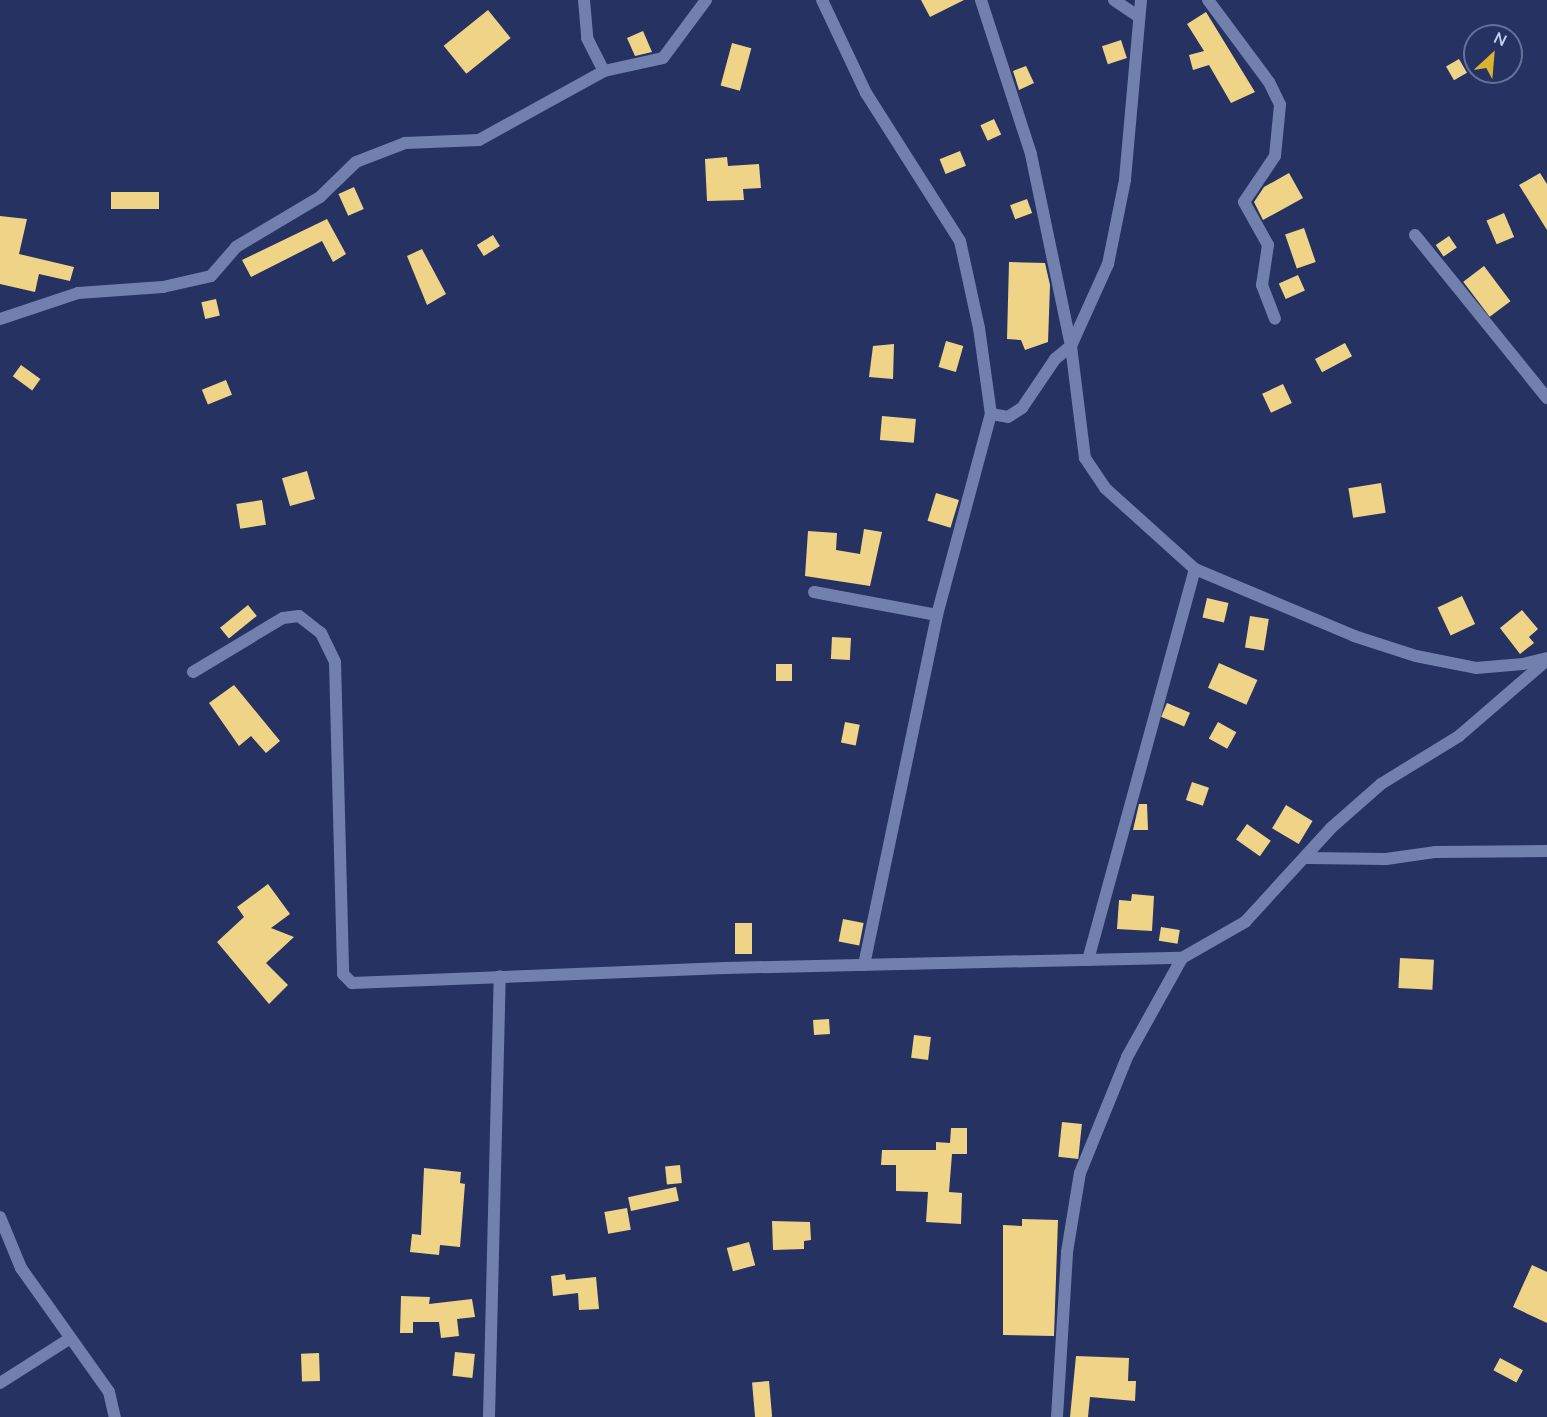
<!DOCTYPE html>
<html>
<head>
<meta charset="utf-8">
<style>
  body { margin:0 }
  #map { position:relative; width:1547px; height:1417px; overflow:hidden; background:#263262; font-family:"Nunito Sans",sans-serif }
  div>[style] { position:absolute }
  .building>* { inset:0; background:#efd488; transform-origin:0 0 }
  .street>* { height:12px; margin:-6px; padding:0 6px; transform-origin:6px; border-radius:6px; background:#7280ae }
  span { translate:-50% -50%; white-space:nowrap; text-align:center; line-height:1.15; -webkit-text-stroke:6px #263262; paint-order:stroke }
  .north { position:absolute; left:1463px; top:24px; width:60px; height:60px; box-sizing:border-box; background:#263262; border:2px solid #66719a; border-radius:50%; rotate:26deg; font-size:16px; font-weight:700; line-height:24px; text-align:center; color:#c6d0ee }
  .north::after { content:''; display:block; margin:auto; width:21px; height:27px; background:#dbb333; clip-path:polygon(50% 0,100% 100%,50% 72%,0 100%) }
</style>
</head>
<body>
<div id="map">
  <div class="building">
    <div style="clip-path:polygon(921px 0,964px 0,930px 17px)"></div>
    <div style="left:488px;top:10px;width:36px;height:57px;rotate:51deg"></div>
    <div style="clip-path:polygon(1206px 12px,1255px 92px,1231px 103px,1209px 65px,1193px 70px,1189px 55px,1204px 51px,1187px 24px)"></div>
    <div style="clip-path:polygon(643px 31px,652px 52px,635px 56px,627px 38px)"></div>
    <div style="left:1121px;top:40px;width:19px;height:20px;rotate:72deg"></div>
    <div style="left:732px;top:43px;width:20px;height:44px;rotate:15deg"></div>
    <div style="left:1459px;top:59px;width:16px;height:15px;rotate:60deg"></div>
    <div style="clip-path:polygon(1026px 66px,1034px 83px,1019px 90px,1013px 71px)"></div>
    <div style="left:994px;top:119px;width:17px;height:15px;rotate:65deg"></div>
    <div style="left:960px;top:151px;width:16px;height:22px;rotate:68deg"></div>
    <div style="clip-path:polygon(727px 157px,728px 166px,759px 164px,761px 188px,743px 189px,744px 200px,707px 201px,705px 159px)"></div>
    <div style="clip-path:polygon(1289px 173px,1303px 198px,1263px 220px,1254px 202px,1264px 187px)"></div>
    <div style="clip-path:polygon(1540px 173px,1547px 184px,1547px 230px,1519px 185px)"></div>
    <div style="left:354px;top:187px;width:24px;height:17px;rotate:66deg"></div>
    <div style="left:111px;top:192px;width:48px;height:17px"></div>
    <div style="left:1027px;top:199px;width:15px;height:18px;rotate:70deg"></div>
    <div style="left:1504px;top:213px;width:26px;height:19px;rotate:67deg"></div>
    <div style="clip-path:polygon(0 216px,27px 219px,19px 254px,74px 267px,70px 281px,39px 274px,35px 292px,0 284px)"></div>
    <div style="clip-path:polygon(327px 219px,346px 254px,333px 262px,322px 241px,251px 277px,242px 260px)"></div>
    <div style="left:1304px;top:228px;width:36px;height:20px;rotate:71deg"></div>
    <div style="left:493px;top:235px;width:13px;height:19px;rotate:58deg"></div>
    <div style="left:1449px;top:236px;width:14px;height:16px;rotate:56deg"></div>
    <div style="clip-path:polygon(422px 249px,446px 294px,427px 305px,407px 256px)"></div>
    <div style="clip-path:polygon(1009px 262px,1045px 263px,1050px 285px,1048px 342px,1025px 350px,1021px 340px,1007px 339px)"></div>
    <div style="left:1484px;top:266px;width:44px;height:26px;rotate:53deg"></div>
    <div style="left:1298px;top:275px;width:17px;height:21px;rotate:66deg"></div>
    <div style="left:216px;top:299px;width:17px;height:15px;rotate:77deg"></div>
    <div style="left:946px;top:341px;width:18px;height:27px;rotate:16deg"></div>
    <div style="left:1345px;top:343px;width:15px;height:34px;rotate:62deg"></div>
    <div style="clip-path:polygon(894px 344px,893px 379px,869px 377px,873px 346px)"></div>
    <div style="left:21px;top:365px;width:24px;height:14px;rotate:36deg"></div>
    <div style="left:226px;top:380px;width:16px;height:26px;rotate:68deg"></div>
    <div style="left:1283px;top:384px;width:21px;height:23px;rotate:65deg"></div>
    <div style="left:882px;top:416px;width:34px;height:24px;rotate:5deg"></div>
    <div style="left:307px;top:471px;width:29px;height:26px;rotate:74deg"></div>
    <div style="left:1381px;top:483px;width:30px;height:33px;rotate:81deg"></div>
    <div style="left:936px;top:493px;width:24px;height:29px;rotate:17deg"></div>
    <div style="left:262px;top:500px;width:25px;height:26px;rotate:81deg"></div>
    <div style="clip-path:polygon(864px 529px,882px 532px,870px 586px,805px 576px,808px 531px,837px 533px,836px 550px,860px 554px)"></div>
    <div style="left:1462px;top:596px;width:31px;height:27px;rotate:65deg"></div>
    <div style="left:1207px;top:598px;width:22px;height:20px;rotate:13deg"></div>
    <div style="left:248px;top:605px;width:14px;height:36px;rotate:51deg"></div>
    <div style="clip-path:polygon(1522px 610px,1538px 629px,1529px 637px,1534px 643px,1520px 654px,1500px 628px)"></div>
    <div style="left:1250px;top:616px;width:19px;height:32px;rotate:9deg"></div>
    <div style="left:832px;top:637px;width:19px;height:22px;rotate:3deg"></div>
    <div style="left:1219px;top:663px;width:42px;height:27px;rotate:24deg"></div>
    <div style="left:776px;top:664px;width:16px;height:17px"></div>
    <div style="clip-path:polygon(234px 685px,280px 741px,266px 753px,251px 736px,239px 746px,209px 703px)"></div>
    <div style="left:1167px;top:703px;width:25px;height:15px;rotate:23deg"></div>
    <div style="left:845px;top:722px;width:15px;height:21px;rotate:11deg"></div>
    <div style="left:1218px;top:722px;width:21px;height:19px;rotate:29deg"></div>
    <div style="left:1192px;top:782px;width:18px;height:19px;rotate:19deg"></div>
    <div style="clip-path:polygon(1139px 804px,1147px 804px,1148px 830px,1133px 830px)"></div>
    <div style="left:1286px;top:805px;width:31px;height:27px;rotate:31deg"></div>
    <div style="left:1247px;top:824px;width:29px;height:19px;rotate:35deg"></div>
    <div style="clip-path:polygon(268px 884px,290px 914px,271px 928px,294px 937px,266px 963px,288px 985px,269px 1004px,217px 942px,244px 917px,237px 907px)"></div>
    <div style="clip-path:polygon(1132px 894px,1154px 896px,1152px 931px,1117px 929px,1119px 900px,1131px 901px)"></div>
    <div style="left:843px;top:919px;width:21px;height:23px;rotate:11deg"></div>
    <div style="left:735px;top:923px;width:17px;height:31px"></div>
    <div style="left:1161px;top:927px;width:19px;height:14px;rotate:9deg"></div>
    <div style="left:1400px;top:958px;width:34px;height:30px;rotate:3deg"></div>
    <div style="left:829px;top:1019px;width:15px;height:16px;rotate:86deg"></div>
    <div style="left:914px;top:1035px;width:17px;height:23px;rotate:7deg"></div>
    <div style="left:1062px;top:1122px;width:20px;height:35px;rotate:6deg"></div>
    <div style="clip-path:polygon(951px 1128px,967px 1128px,967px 1154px,952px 1154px,949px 1192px,962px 1193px,961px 1224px,926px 1222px,928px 1192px,896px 1191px,896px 1165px,881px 1165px,882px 1150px,936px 1150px,936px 1142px,950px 1143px)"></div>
    <div style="left:680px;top:1165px;width:18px;height:15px;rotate:84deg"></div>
    <div style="clip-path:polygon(424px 1168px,461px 1172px,460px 1183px,465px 1184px,460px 1247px,440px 1245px,439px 1255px,410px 1252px,412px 1234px,421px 1235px)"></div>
    <div style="left:676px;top:1187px;width:14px;height:49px;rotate:78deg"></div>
    <div style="left:627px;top:1208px;width:22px;height:23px;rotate:80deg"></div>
    <div style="clip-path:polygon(1022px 1219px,1058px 1220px,1054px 1336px,1003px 1335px,1003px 1225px,1022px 1226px)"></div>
    <div style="clip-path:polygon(772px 1221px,810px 1222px,811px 1240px,804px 1241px,804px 1249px,773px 1250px)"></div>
    <div style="left:749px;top:1242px;width:24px;height:23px;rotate:75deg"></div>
    <div style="clip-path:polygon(1532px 1265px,1547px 1272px,1547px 1323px,1513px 1307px)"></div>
    <div style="clip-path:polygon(565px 1274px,566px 1280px,596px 1277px,599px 1309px,579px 1310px,578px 1293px,553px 1296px,551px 1276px)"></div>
    <div style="clip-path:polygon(401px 1296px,430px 1297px,429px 1304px,472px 1299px,475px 1317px,457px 1319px,459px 1336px,441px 1338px,439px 1322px,413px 1322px,413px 1333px,400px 1333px)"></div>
    <div style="left:455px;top:1352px;width:20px;height:24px;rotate:6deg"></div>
    <div style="left:319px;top:1353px;width:28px;height:18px;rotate:88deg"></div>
    <div style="clip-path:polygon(1076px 1356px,1129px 1358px,1128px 1381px,1136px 1381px,1135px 1401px,1090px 1397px,1088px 1417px,1070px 1417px)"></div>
    <div style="left:1500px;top:1358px;width:26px;height:14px;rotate:28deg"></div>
    <div style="left:769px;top:1381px;width:36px;height:17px;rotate:85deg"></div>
  </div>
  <div class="street">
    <div style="left:584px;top:0;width:38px;rotate:85deg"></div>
    <div style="left:587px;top:38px;width:37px;rotate:63deg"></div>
    <div style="left:822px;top:0;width:103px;rotate:64.7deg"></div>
    <div style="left:866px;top:93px;width:175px;rotate:57.6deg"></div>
    <div style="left:960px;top:241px;width:89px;rotate:77.7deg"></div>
    <div style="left:979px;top:328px;width:87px;rotate:82.1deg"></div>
    <div style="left:991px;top:414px;width:17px;rotate:10deg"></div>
    <div style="left:1008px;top:417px;width:17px;rotate:-33deg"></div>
    <div style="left:1022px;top:408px;width:59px;rotate:-56deg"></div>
    <div style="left:1055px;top:359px;width:21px;rotate:-39deg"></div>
    <div style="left:1071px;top:346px;width:196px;rotate:-101.8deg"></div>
    <div style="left:1031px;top:154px;width:162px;rotate:-108deg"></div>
    <div style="left:1114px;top:0;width:29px;rotate:34deg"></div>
    <div style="left:1141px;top:0;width:181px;rotate:95.1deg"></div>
    <div style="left:1125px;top:180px;width:86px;rotate:101.4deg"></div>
    <div style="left:1108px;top:264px;width:90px;rotate:114.3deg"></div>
    <div style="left:1071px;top:346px;width:113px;rotate:82.9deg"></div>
    <div style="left:1085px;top:458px;width:36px;rotate:56deg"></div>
    <div style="left:1105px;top:488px;width:121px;rotate:42deg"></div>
    <div style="left:1195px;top:569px;width:173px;rotate:22.8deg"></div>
    <div style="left:1354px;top:636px;width:65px;rotate:17.9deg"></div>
    <div style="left:1416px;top:656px;width:61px;rotate:11.3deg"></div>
    <div style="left:1476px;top:668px;width:47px;rotate:-4.9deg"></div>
    <div style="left:1523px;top:664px;width:25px;rotate:-14deg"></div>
    <div style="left:1208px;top:0;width:102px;rotate:53.4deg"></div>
    <div style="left:1269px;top:82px;width:25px;rotate:64deg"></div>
    <div style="left:1280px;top:105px;width:51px;rotate:95.6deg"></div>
    <div style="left:1275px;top:156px;width:55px;rotate:124deg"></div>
    <div style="left:1244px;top:202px;width:49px;rotate:60.8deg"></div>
    <div style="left:1268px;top:245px;width:40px;rotate:98.5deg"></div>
    <div style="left:1262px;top:285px;width:36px;rotate:69deg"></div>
    <div style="left:1415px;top:235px;width:210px;rotate:51deg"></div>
    <div style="left:0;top:319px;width:82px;rotate:-18.4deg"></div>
    <div style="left:78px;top:293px;width:85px;rotate:-4deg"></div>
    <div style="left:163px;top:287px;width:49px;rotate:-12.9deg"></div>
    <div style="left:211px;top:276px;width:38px;rotate:-49deg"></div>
    <div style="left:236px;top:247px;width:98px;rotate:-30.8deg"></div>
    <div style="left:320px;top:197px;width:50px;rotate:-44.2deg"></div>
    <div style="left:356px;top:162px;width:53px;rotate:-21.2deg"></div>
    <div style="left:405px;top:143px;width:74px;rotate:-2.3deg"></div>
    <div style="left:479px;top:140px;width:143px;rotate:-28.9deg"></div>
    <div style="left:604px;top:71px;width:60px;rotate:-12.4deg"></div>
    <div style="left:663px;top:58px;width:72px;rotate:-53.4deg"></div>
    <div style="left:814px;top:592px;width:125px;rotate:10.6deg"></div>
    <div style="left:193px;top:672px;width:105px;rotate:-31deg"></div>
    <div style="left:283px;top:618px;width:16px;rotate:-7deg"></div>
    <div style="left:299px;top:616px;width:28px;rotate:38deg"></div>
    <div style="left:321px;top:633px;width:32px;rotate:64deg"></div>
    <div style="left:335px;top:662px;width:312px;rotate:88.5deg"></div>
    <div style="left:343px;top:974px;width:13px;rotate:45deg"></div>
    <div style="left:352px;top:983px;width:373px;rotate:-2.3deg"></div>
    <div style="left:725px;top:968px;width:457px;rotate:-1.3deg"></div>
    <div style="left:1307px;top:858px;width:79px;rotate:0.7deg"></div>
    <div style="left:1386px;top:859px;width:49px;rotate:-8.1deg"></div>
    <div style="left:1435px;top:852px;width:112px;rotate:-0.5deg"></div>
    <div style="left:1088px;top:960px;width:405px;rotate:-74.7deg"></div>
    <div style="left:864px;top:965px;width:358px;rotate:-78.2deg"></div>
    <div style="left:937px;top:615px;width:208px;rotate:-75deg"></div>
    <div style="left:0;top:1217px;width:55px;rotate:67.6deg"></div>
    <div style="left:21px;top:1268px;width:152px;rotate:54.6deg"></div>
    <div style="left:109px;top:1392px;width:26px;rotate:77deg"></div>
    <div style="left:0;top:1383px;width:82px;rotate:-32.5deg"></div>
    <div style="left:489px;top:1417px;width:441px;rotate:-88.6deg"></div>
    <div style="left:1057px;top:1417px;width:165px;rotate:-86.5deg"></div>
    <div style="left:1067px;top:1252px;width:80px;rotate:-80.7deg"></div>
    <div style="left:1080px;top:1173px;width:125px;rotate:-67.9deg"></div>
    <div style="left:1127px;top:1057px;width:113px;rotate:-60.9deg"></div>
    <div style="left:1182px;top:958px;width:73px;rotate:-29.7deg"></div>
    <div style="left:1245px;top:922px;width:127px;rotate:-47.5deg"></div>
    <div style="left:1331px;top:828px;width:67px;rotate:-41.3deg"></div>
    <div style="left:1381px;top:784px;width:92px;rotate:-31.6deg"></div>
    <div style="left:1459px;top:736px;width:116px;rotate:-40.8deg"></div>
  </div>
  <div class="north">N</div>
</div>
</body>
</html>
